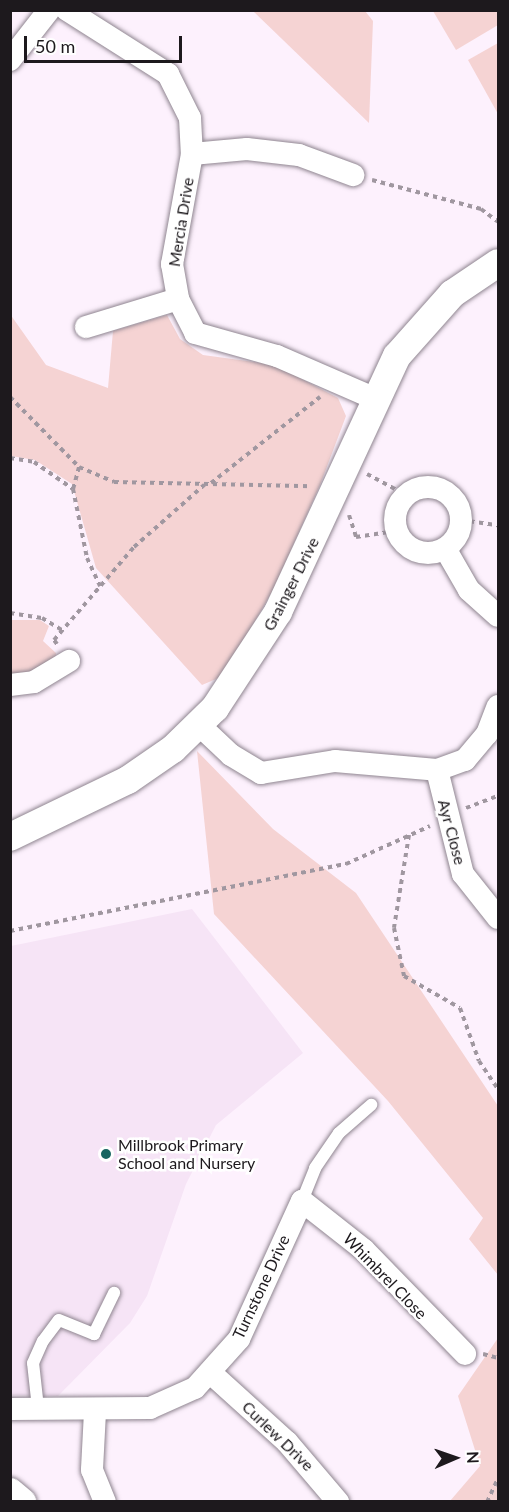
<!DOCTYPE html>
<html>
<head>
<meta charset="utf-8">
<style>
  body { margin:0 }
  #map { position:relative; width:509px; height:1512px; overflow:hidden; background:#fdf1fd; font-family:Lato,sans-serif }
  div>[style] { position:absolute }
  .built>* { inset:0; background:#f6e4f6 }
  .green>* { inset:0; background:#f5d3d3 }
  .path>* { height:4px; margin-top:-2px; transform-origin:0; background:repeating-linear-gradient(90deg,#a097a0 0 4.5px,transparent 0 9px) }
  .roads { filter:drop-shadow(0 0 2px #8f8590) drop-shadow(0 0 2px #8f8590) }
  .service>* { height:12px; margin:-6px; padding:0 6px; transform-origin:6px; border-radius:6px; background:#fff }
  .minor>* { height:22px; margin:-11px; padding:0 11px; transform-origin:11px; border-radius:11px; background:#fff }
  .minor>.ring { margin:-11px; padding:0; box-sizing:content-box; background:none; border:22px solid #fff; border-radius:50% }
  .tertiary>* { height:28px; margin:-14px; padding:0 14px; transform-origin:14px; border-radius:14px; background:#fff }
  .dots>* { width:16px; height:16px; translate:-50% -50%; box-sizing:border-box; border:3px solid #fff; border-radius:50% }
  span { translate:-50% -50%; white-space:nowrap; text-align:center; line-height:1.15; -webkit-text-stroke:5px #fff; paint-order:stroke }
  .street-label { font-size:16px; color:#1d191d }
  .poi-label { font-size:16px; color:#1d191d }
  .left { translate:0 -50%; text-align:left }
  .frame { position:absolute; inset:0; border:12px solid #1d191d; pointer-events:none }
  .north { position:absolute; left:425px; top:1428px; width:60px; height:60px; -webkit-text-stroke:4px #fff; paint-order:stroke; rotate:88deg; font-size:16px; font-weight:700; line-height:24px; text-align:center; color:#1d191d }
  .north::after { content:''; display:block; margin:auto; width:21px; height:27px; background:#1d191d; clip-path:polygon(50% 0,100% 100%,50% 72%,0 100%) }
  .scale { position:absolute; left:24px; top:36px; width:158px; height:27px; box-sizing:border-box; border:3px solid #1d191d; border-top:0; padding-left:8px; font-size:18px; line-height:21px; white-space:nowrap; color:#1d191d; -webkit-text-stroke:4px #fff; paint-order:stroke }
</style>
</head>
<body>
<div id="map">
  <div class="built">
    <div style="clip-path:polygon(192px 909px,303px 1053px,216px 1125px,186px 1184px,147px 1296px,130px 1323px,58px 1396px,11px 1395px,11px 946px)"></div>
  </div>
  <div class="green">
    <div style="clip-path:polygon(253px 11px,365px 11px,373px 21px,369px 123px)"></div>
    <div style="clip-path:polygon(433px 11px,498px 11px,498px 25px,456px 50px)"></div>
    <div style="clip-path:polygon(498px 43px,498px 114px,468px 60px)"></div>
    <div style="clip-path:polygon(10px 314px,46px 365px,108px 388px,113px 331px,167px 315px,180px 339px,203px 355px,275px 365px,338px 398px,346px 416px,320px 485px,273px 590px,223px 676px,202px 685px,96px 568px,72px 484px,35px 460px,11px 456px)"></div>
    <div style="clip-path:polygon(11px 620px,40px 620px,49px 626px,43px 641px,56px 653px,55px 664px,11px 678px)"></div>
    <div style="clip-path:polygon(197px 751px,273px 829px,356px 893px,498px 1106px,498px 1275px,469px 1239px,483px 1218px,388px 1101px,214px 914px)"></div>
    <div style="clip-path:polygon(498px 1338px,498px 1501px,450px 1501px,480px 1466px,458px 1396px)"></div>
  </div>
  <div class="path">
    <div style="left:372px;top:180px;width:113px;rotate:14.9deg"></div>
    <div style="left:481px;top:209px;width:21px;rotate:37deg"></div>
    <div style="left:10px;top:397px;width:98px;rotate:45.4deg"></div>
    <div style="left:79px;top:467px;width:38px;rotate:23deg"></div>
    <div style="left:114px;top:482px;width:198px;rotate:1.2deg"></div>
    <div style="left:10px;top:458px;width:24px;rotate:9deg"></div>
    <div style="left:34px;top:462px;width:47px;rotate:34.7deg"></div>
    <div style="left:79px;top:467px;width:23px;rotate:105deg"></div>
    <div style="left:73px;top:489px;width:70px;rotate:78.5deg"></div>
    <div style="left:87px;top:558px;width:31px;rotate:65deg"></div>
    <div style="left:367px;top:474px;width:44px;rotate:28.3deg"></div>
    <div style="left:211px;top:483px;width:139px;rotate:-38.3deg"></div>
    <div style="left:349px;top:515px;width:23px;rotate:72deg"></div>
    <div style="left:356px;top:537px;width:40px;rotate:-8.5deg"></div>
    <div style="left:461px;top:520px;width:37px;rotate:8deg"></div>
    <div style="left:10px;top:613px;width:32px;rotate:9deg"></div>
    <div style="left:42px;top:618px;width:23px;rotate:31deg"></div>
    <div style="left:57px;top:644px;width:5px;rotate:-127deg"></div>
    <div style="left:54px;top:640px;width:123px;rotate:-49.3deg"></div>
    <div style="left:134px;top:547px;width:94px;rotate:-41.5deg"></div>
    <div style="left:466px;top:808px;width:34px;rotate:-21deg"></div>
    <div style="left:409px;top:835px;width:94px;rotate:99.2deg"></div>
    <div style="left:394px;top:928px;width:49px;rotate:78.2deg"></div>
    <div style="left:404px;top:976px;width:64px;rotate:29.7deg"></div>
    <div style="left:460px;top:1008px;width:56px;rotate:70.3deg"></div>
    <div style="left:479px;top:1061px;width:34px;rotate:56deg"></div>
    <div style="left:10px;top:931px;width:343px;rotate:-11.3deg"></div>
    <div style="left:346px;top:864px;width:92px;rotate:-24.3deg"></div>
    <div style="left:483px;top:1354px;width:16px;rotate:15deg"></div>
    <div style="left:487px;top:1502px;width:26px;rotate:-65deg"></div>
  </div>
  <div class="roads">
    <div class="service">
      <div style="left:302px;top:1201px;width:35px;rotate:-68deg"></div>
      <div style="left:315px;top:1168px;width:42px;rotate:-55.6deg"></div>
      <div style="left:339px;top:1133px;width:43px;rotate:-41.2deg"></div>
      <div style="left:38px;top:1408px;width:45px;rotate:-96.3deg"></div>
      <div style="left:33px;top:1363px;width:24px;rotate:-66deg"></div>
      <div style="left:43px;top:1341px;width:26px;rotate:-53deg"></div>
      <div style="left:59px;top:1320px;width:38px;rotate:22deg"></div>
      <div style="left:94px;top:1334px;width:46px;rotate:-64deg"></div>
    </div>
    <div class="minor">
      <div style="left:67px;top:10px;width:120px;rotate:32.4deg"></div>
      <div style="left:168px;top:74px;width:49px;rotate:63.4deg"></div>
      <div style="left:190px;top:118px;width:36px;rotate:87deg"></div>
      <div style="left:192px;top:154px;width:112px;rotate:100.3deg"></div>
      <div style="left:172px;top:264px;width:36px;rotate:80deg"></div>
      <div style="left:178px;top:299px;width:38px;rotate:63deg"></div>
      <div style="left:195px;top:333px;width:85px;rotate:15.7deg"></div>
      <div style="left:277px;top:356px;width:108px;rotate:23.5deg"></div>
      <div style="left:10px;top:60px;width:63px;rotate:-52deg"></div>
      <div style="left:192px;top:154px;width:55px;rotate:-5.2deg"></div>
      <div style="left:247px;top:149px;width:52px;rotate:6.6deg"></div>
      <div style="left:299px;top:155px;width:58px;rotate:20.3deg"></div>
      <div style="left:86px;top:327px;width:96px;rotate:-16.9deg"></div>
      <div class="ring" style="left:395px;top:487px;width:44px;height:44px"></div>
      <div style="left:446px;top:550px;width:46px;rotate:60.1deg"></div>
      <div style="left:469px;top:590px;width:39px;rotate:42deg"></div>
      <div style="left:10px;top:685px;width:24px;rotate:-7deg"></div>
      <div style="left:34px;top:682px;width:41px;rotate:-31deg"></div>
      <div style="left:197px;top:723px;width:47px;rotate:43.3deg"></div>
      <div style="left:231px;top:755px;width:35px;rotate:31deg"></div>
      <div style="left:261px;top:773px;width:75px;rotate:-9.2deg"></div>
      <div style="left:335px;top:761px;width:102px;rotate:5deg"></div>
      <div style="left:437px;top:770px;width:30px;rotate:-20deg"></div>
      <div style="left:465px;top:760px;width:34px;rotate:-50deg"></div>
      <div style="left:487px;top:734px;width:30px;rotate:-69deg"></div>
      <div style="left:437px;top:770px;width:107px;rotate:76deg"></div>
      <div style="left:463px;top:874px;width:56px;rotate:51.5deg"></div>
      <div style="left:213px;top:1375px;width:100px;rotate:42.2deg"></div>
      <div style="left:287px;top:1442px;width:79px;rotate:49.6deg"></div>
      <div style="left:10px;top:1409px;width:140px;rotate:-0.4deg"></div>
      <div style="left:150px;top:1408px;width:49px;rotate:-24deg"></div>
      <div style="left:195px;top:1388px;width:66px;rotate:-48.1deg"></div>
      <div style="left:239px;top:1339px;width:152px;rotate:-65.5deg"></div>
      <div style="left:302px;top:1201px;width:79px;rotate:38.3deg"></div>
      <div style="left:364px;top:1250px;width:145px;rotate:45.8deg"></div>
      <div style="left:95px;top:1412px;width:58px;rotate:93deg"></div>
      <div style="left:92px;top:1470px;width:35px;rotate:68deg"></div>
    </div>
    <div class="tertiary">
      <div style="left:10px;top:837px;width:131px;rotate:-25.8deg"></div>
      <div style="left:128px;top:780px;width:55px;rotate:-34.6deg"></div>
      <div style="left:173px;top:749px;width:59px;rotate:-44.3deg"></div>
      <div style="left:215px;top:708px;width:115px;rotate:-56.7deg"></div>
      <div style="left:278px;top:612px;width:282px;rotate:-65.1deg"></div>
      <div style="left:397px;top:356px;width:83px;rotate:-48.4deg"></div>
      <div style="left:452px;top:294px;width:55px;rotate:-34deg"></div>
      <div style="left:10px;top:1492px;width:16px;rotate:40deg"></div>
    </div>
  </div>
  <div class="dots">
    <div style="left:106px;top:1154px;background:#176561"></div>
  </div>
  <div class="street-label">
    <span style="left:181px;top:222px;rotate:-81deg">Mercia Drive</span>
    <span style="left:291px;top:584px;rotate:-63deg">Grainger Drive</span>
    <span style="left:452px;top:832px;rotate:75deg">Ayr Close</span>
    <span style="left:385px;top:1276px;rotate:46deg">Whimbrel Close</span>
    <span style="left:261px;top:1287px;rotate:-65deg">Turnstone Drive</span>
    <span style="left:278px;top:1436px;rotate:44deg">Curlew Drive</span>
  </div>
  <div class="poi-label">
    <span class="left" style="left:118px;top:1154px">Millbrook Primary<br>School and Nursery</span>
  </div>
  <div class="frame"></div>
  <div class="north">N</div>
  <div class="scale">50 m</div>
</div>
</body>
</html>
